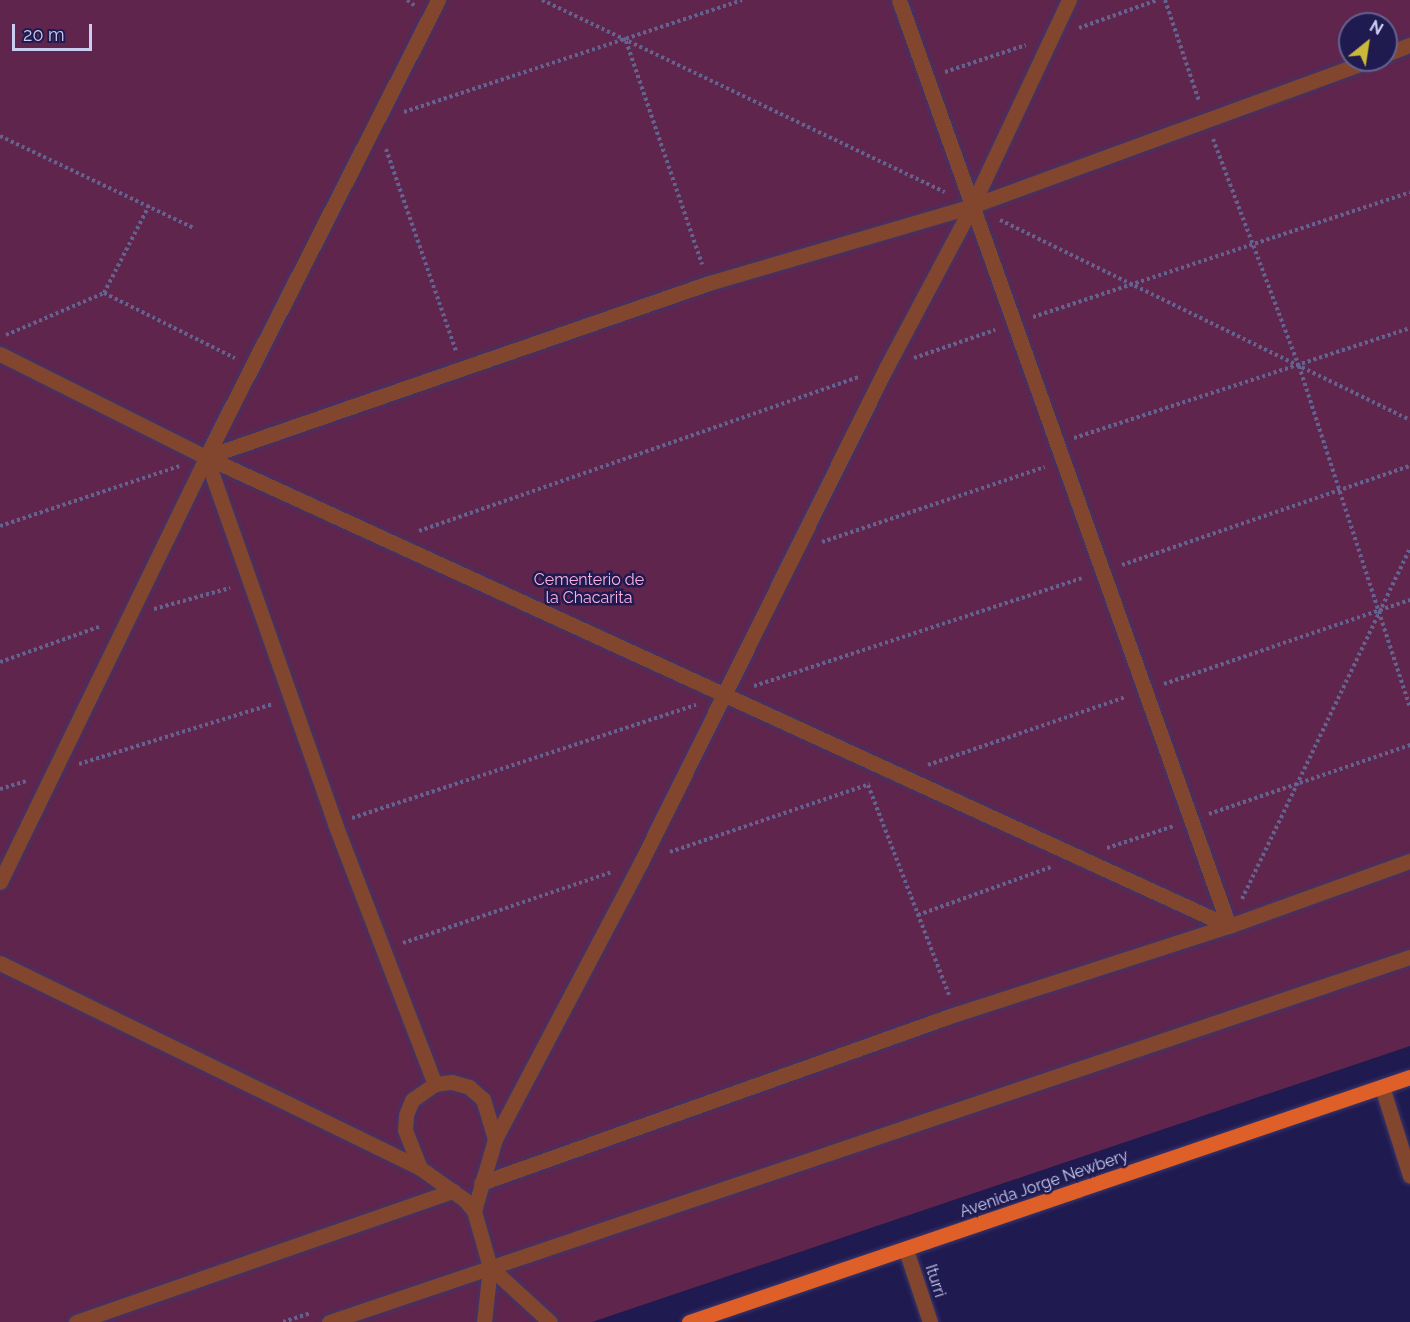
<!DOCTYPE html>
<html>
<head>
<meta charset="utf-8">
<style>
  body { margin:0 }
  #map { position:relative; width:1410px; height:1322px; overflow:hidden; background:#1f1a50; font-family:Raleway,sans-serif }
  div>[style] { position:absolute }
  .green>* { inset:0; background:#60254d }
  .path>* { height:4px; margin-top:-2px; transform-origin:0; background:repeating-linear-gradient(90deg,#646390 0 3px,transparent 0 6px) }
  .roads { filter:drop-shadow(0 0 2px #3b376a) drop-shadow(0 0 2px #3b376a) }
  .minor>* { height:15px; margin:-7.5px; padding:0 7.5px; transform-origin:7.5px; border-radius:7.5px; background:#82452e }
  .major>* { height:15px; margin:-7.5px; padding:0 7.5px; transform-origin:7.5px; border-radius:7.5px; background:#de5f28 }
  span { translate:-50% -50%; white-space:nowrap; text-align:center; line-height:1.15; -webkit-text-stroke:5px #1f1a50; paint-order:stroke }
  .park-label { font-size:16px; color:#fcb2e0 }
  .street-label { font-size:16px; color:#cbcef0 }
  .north { position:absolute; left:1338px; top:12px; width:60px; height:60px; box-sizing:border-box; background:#1f1a50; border:2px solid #646290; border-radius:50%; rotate:30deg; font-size:16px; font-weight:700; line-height:24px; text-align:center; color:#cbcef0 }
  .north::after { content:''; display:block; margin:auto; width:21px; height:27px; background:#cbba39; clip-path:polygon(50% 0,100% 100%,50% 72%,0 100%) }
  .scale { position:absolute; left:12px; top:24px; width:80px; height:27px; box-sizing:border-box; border:3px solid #cbcef0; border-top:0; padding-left:8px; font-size:18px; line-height:21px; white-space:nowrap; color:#cbcef0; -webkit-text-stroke:4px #1f1a50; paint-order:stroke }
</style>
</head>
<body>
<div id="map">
  <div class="green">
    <div style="clip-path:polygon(evenodd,0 0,1410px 0,1410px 1046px,592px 1322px,0 1322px,0 0,1350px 24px,1386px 24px,1386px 60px,1350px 60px,1350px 24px)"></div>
  </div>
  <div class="path">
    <div style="left:407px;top:0;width:9px;rotate:36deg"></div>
    <div style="left:542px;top:0;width:446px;rotate:25.5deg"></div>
    <div style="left:1165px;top:0;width:107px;rotate:71.4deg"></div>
    <div style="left:1079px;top:28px;width:83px;rotate:-19.7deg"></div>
    <div style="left:626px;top:41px;width:236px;rotate:71.2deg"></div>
    <div style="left:945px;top:72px;width:85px;rotate:-18.4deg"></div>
    <div style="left:404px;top:112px;width:356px;rotate:-18.3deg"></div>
    <div style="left:0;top:136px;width:215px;rotate:25.4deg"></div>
    <div style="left:1213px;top:139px;width:243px;rotate:69.3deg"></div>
    <div style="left:1299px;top:366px;width:360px;rotate:72deg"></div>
    <div style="left:386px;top:149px;width:214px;rotate:70.9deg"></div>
    <div style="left:1000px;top:220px;width:456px;rotate:26deg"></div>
    <div style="left:104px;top:293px;width:146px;rotate:26.4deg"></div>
    <div style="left:1033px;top:317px;width:397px;rotate:-18.3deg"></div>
    <div style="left:6px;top:335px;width:107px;rotate:-23.2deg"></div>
    <div style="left:104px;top:293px;width:98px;rotate:-62.7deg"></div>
    <div style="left:914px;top:358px;width:86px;rotate:-19.1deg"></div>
    <div style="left:1074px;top:438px;width:354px;rotate:-18.1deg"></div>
    <div style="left:0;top:526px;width:189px;rotate:-18.5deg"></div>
    <div style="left:419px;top:531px;width:466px;rotate:-19.3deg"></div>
    <div style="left:822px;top:542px;width:235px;rotate:-18.6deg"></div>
    <div style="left:1122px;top:565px;width:305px;rotate:-19deg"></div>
    <div style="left:154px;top:609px;width:79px;rotate:-15.4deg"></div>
    <div style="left:0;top:662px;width:107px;rotate:-19.6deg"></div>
    <div style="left:1164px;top:684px;width:260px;rotate:-18.9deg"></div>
    <div style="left:754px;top:686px;width:346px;rotate:-18.2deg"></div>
    <div style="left:79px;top:764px;width:203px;rotate:-17.2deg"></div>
    <div style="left:928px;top:765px;width:208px;rotate:-19deg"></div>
    <div style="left:868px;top:785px;width:227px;rotate:68.9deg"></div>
    <div style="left:0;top:789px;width:27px;rotate:-17deg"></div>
    <div style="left:1209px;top:814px;width:213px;rotate:-18.9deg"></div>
    <div style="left:352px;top:818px;width:362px;rotate:-18.2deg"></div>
    <div style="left:1107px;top:848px;width:71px;rotate:-18.2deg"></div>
    <div style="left:670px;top:852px;width:211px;rotate:-18.8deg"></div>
    <div style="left:1242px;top:899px;width:389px;rotate:-64.4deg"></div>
    <div style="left:918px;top:915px;width:141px;rotate:-19.8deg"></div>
    <div style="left:403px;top:943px;width:221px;rotate:-18.8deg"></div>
    <div style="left:283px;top:1322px;width:29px;rotate:-18deg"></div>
  </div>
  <div class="roads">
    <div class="minor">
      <div style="left:899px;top:0;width:983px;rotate:70.39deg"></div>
      <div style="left:1386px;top:54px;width:26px;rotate:-21deg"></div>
      <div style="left:0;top:354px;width:230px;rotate:26.6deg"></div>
      <div style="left:206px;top:457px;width:1125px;rotate:24.63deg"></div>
      <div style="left:206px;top:457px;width:532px;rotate:-19.08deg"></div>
      <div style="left:709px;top:283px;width:274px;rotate:-16.3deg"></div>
      <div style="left:972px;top:206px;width:424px;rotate:-20.1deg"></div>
      <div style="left:206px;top:457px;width:389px;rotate:70.6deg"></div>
      <div style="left:335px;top:824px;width:279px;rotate:69deg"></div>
      <div style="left:0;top:882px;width:472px;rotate:-64.1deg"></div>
      <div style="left:206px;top:457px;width:513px;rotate:-63.08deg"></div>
      <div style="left:0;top:963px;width:467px;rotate:26deg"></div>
      <div style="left:420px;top:1168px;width:55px;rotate:35.4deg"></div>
      <div style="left:465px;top:1200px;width:14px;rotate:51deg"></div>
      <div style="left:474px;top:1211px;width:58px;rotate:74.1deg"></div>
      <div style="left:490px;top:1267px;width:55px;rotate:96.2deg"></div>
      <div style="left:1382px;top:1087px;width:93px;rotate:72.5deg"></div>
      <div style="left:420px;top:1168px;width:41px;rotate:-111.5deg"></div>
      <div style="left:405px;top:1130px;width:15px;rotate:-86deg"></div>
      <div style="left:406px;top:1115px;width:16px;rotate:-68deg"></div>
      <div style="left:412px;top:1100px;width:28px;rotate:-35deg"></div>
      <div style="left:435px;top:1084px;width:17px;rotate:-7deg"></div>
      <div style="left:452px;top:1082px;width:18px;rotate:16deg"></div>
      <div style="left:469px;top:1087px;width:18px;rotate:41deg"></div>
      <div style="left:483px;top:1099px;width:42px;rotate:73.3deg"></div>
      <div style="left:481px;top:1183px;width:504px;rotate:-19.59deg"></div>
      <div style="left:956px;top:1014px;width:287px;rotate:-17.9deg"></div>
      <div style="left:1229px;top:926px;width:192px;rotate:-19.8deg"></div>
      <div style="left:474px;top:1211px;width:75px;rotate:-73.7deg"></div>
      <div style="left:495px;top:1139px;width:313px;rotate:-62.2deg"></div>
      <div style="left:641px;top:862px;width:551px;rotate:-63.62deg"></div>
      <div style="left:886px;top:368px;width:183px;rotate:-62deg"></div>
      <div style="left:972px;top:206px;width:228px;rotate:-64.8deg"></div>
      <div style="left:906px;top:1250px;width:76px;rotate:71.6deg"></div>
      <div style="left:490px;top:1267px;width:81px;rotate:42.5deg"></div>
      <div style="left:76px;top:1322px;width:399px;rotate:-19.2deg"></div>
      <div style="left:329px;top:1322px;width:1141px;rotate:-18.66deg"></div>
    </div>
    <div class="major">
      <div style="left:689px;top:1322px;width:761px;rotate:-18.77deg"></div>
    </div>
  </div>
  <div class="park-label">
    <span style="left:589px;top:589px">Cementerio de<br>la Chacarita</span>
  </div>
  <div class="street-label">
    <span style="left:1044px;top:1184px;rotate:-19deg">Avenida Jorge Newbery</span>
    <span style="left:935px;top:1281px;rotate:72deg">Iturri</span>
  </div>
  <div class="north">N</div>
  <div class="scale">20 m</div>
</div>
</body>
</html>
